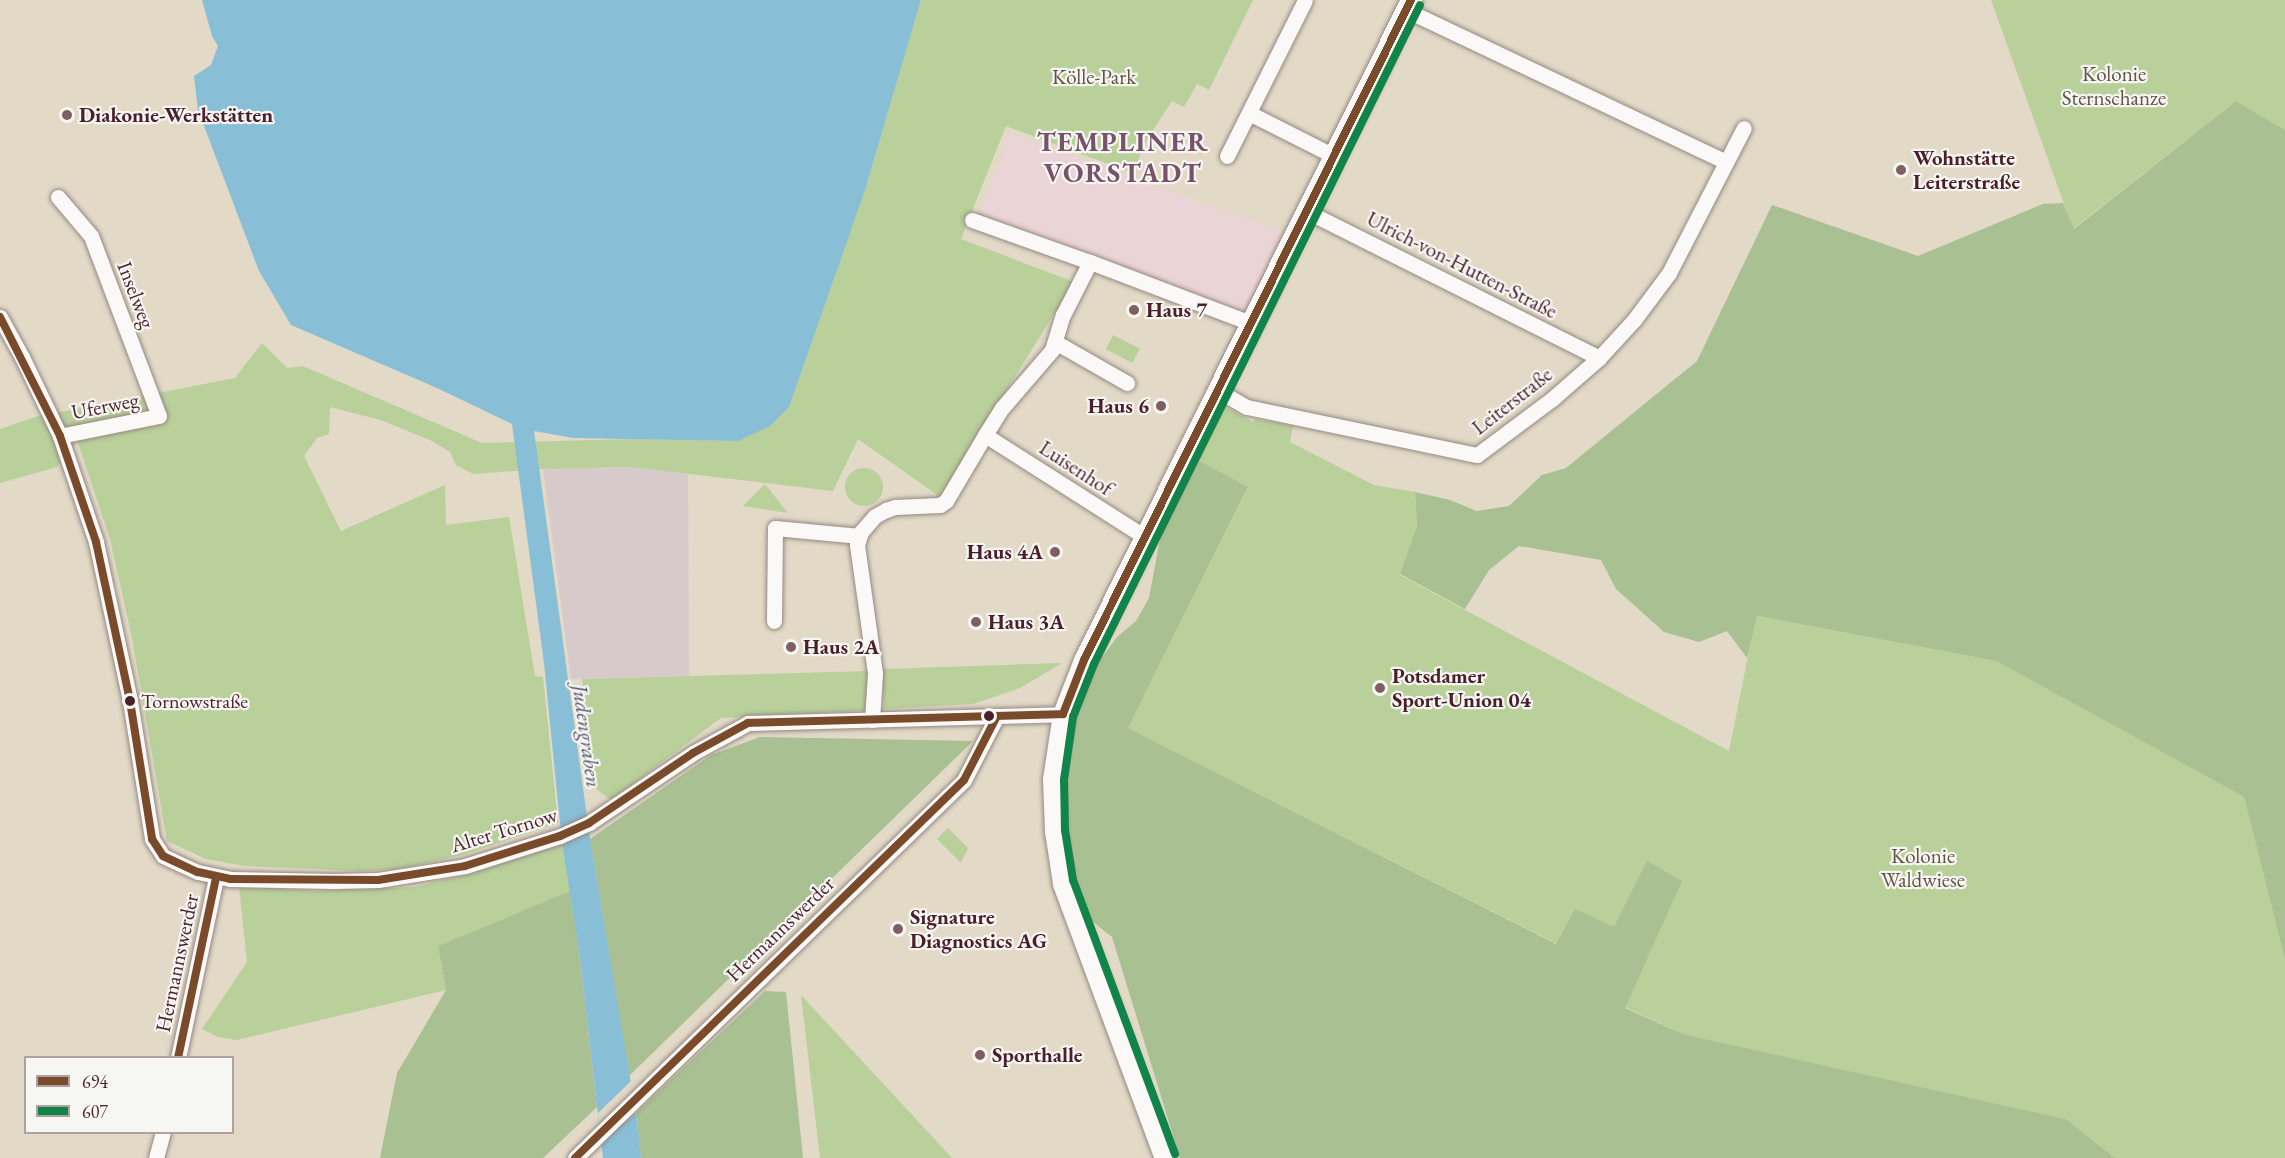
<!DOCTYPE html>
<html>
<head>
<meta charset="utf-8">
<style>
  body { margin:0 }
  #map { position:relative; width:2285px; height:1158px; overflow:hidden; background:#e2d9c7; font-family:"EB Garamond",serif }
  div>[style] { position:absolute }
  .built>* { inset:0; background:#ebd4d5; transform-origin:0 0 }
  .industrial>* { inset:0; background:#d8cacb }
  .green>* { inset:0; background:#b9d09b; transform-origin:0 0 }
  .round { border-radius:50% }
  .forest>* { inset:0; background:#a9c093 }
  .water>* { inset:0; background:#88bed6 }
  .pier>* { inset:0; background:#e2d9c7 }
  .roads { filter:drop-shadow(0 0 2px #958982) drop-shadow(0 0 2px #958982) }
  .street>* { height:15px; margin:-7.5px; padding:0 7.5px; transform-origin:7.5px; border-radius:7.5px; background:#fbf9f7 }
  .secondary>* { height:21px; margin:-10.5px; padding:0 10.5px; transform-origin:10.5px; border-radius:10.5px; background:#fbf9f7 }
  .bus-1>* { height:8px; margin:-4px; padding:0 4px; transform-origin:4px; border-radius:4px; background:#7a4b2a }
  .bus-2>* { height:8px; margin:-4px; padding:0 4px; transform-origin:4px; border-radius:4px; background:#108449 }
  .dots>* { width:16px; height:16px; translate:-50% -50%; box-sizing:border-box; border:3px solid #f6f6f2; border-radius:50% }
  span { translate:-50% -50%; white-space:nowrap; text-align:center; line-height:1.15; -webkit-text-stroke:4.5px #f6f6f2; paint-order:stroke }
  .bus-label { font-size:20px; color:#4a1f2b }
  .left { translate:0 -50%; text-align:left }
  .park-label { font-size:21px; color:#615242 }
  .poi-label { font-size:21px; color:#4a1f2b; font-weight:700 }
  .right { translate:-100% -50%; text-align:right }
  .street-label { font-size:21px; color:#4a1f2b }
  .water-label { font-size:22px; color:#525369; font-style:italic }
  .district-label { font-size:27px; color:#78526b; font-weight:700; letter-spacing:1.5px }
  .legend { position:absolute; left:24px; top:1056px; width:210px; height:78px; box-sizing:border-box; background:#f6f6f2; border:2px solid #b1a0a2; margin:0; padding:8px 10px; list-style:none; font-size:18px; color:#4a1f2b }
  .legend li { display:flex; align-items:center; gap:12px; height:30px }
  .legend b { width:30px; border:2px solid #b1a0a2 }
</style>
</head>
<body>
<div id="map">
  <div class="built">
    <div style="left:1010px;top:133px;width:289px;height:91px;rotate:20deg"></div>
  </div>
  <div class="industrial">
    <div style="clip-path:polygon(630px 467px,688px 474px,689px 676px,571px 679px,543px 469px)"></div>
  </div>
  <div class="green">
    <div style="clip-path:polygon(921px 0,1253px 0,1209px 90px,1197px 84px,1184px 107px,1172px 101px,1146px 141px,1133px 173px,1006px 126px,961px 239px,1074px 282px,940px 497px,858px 439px,833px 491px,630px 467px,543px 469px,473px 474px,456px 465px,450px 452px,432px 441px,381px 420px,330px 407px,329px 434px,317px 438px,304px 456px,341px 531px,445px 485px,446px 525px,509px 517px,535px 676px,543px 677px,558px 823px,463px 855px,398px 869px,362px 871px,244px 866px,206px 859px,167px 841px,132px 638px,110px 539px,77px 440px,57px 467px,0 483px,0 429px,35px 417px,235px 378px,262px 343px,287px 368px,303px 366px,482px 443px,633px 439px,738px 441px,865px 190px)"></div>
    <div style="clip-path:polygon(1991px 0,2285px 0,2285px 130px,2236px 101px,2073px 229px)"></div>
    <div style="left:1113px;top:335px;width:30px;height:16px;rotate:27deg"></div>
    <div style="clip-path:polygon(1225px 407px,1253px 422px,1255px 419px,1293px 426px,1290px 442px,1374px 485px,1415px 492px,1417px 526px,1400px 575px,1729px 751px,1756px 616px,1996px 661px,2244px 797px,2285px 960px,2285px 1158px,2115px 1158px,2066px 1119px,1683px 1034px,1625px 1007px,1635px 983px,1128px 728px,1248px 488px,1199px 461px)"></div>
    <div class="round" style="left:845px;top:468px;width:38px;height:38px"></div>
    <div style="clip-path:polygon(765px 484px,788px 513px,743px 506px)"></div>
    <div style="clip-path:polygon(1062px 663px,1020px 688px,973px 704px,884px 709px,882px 669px)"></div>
    <div style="clip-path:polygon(869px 671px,870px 710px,721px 718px,611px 800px,596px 789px,582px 679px)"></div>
    <div style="clip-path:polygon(948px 828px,968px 848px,961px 863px,937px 839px)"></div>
    <div style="clip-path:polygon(562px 843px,570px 891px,438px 946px,446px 990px,237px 1040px,218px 1037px,202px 1029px,247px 962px,239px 886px,317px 891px,414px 887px,470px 874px)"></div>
    <div style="clip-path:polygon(801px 995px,952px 1158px,820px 1158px)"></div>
  </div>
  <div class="forest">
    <div style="clip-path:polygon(2236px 101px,2285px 130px,2285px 960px,2244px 797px,1996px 661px,1757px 616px,1747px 658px,1727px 631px,1699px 642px,1664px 632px,1616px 589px,1601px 560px,1519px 546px,1489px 570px,1465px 609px,1400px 574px,1417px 526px,1415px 492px,1450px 500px,1477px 511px,1509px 506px,1542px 475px,1566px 468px,1697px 361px,1772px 205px,1918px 256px,2043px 204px,2063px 203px,2074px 229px)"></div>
    <div style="clip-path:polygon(1199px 461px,1248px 487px,1128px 728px,1556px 944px,1575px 909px,1614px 927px,1647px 861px,1682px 881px,1625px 1008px,1683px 1034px,2066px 1119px,2115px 1158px,1180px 1158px,1112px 937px,1092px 921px,1068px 855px,1060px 813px,1065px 748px,1078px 710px,1100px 660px,1117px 637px,1136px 621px,1149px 598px,1160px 539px)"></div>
    <div style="clip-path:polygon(760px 737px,973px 741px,629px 1076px,590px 839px,711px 755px)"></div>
    <div style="clip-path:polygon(570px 891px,579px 951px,597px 1107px,543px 1158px,380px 1158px,397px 1073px,446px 990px,438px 946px)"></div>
    <div style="clip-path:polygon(765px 991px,786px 992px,803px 1158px,641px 1158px,636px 1113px)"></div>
  </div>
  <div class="water">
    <div style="clip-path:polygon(202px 0,921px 0,865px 190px,789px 407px,770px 426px,738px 441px,573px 438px,534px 431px,590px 839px,636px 1113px,641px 1158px,603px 1158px,579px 951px,562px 843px,544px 663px,512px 424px,437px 388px,291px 325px,259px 271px,198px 110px,194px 76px,211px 65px,218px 46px,212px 36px)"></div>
  </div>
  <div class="pier">
    <div style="clip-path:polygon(631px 1081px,636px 1113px,601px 1141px,598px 1113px)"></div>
  </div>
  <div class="roads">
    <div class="street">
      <div style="left:1406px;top:10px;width:354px;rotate:25.4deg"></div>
      <div style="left:1249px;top:113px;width:95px;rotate:26.8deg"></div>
      <div style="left:1227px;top:156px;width:174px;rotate:-63.4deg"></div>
      <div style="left:58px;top:197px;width:51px;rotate:49.8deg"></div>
      <div style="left:91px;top:236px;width:192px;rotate:69.3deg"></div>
      <div style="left:159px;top:416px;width:101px;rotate:168.6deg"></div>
      <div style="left:1306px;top:211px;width:328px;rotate:26.6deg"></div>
      <div style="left:972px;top:220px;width:125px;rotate:19.6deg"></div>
      <div style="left:1090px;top:262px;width:172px;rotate:20.8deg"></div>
      <div style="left:0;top:317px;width:46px;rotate:61.2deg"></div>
      <div style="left:22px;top:357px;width:88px;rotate:64.3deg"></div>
      <div style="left:60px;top:436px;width:112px;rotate:71.2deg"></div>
      <div style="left:96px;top:542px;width:163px;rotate:77.9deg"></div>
      <div style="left:130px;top:701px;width:140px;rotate:80.9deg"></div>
      <div style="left:152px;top:839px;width:20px;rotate:57deg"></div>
      <div style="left:163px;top:856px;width:38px;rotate:25deg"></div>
      <div style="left:198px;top:872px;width:33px;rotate:12deg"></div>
      <div style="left:230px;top:879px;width:103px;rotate:1.1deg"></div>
      <div style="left:333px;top:881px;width:45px;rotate:-1.3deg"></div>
      <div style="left:378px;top:880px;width:88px;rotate:-9.1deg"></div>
      <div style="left:465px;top:866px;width:100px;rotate:-17.5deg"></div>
      <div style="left:560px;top:836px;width:32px;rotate:-24deg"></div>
      <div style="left:589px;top:823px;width:125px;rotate:-33.9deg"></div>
      <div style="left:693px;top:753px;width:63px;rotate:-28.6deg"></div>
      <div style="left:748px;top:723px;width:315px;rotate:-1.6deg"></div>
      <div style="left:1055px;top:342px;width:83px;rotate:29.7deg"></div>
      <div style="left:1217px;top:390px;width:34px;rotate:30deg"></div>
      <div style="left:1247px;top:407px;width:235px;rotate:11.8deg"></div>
      <div style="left:1477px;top:455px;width:94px;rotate:-36.7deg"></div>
      <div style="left:1552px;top:399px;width:62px;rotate:-41.1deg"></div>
      <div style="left:1599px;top:358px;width:52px;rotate:-47.4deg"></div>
      <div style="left:1634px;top:320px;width:59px;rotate:-53.3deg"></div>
      <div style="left:1669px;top:273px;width:163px;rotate:-62.7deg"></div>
      <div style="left:985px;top:435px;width:32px;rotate:-58deg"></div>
      <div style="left:1002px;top:408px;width:77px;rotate:-49.2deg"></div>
      <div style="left:1052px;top:350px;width:37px;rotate:-73deg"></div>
      <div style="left:1063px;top:315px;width:59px;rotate:-63deg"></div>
      <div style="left:774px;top:621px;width:93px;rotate:-89.4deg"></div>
      <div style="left:775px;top:528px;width:85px;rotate:5.4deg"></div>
      <div style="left:872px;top:720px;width:47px;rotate:-86.3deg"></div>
      <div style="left:875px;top:673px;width:129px;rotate:-98deg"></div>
      <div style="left:857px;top:545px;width:14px;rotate:-73deg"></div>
      <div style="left:861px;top:532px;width:21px;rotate:-49deg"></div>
      <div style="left:875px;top:516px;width:13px;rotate:-29deg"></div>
      <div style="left:886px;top:510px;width:9px;rotate:-18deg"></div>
      <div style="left:895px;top:507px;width:45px;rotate:-2.5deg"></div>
      <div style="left:940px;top:505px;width:7px;rotate:-34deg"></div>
      <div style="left:946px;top:501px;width:77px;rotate:-59.4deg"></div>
      <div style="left:985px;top:435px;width:190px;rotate:32.5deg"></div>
      <div style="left:178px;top:1058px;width:185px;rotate:-78.1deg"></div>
      <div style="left:156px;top:1158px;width:27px;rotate:-75deg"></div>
      <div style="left:575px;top:1158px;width:542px;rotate:-44.18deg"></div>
      <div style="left:964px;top:780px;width:72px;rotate:-62.7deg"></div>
    </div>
    <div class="secondary">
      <div style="left:1165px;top:1158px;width:293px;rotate:-110.4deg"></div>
      <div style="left:1063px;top:883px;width:53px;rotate:-98.7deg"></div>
      <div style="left:1055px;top:831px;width:52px;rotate:-92.2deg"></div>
      <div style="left:1053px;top:779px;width:66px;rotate:-81.3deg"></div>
      <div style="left:1063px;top:714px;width:58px;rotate:-68.7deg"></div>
      <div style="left:1084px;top:660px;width:737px;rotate:-63.64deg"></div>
    </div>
  </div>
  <div class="bus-1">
    <div style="left:0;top:317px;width:133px;rotate:63.2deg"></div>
    <div style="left:60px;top:436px;width:112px;rotate:71.2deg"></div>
    <div style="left:96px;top:542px;width:163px;rotate:77.9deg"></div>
    <div style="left:130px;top:701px;width:140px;rotate:80.9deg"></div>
    <div style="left:152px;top:839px;width:20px;rotate:57deg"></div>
    <div style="left:163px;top:856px;width:38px;rotate:25deg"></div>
    <div style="left:198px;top:872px;width:33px;rotate:12deg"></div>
    <div style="left:230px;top:879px;width:148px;rotate:0.4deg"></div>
    <div style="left:378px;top:880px;width:88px;rotate:-9.1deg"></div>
    <div style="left:465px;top:866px;width:100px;rotate:-17.5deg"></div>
    <div style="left:560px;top:836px;width:32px;rotate:-24deg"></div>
    <div style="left:589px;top:823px;width:125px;rotate:-33.9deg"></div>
    <div style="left:693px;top:753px;width:63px;rotate:-28.6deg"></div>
    <div style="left:748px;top:723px;width:315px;rotate:-1.6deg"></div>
    <div style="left:1063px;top:714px;width:58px;rotate:-68.7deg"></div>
    <div style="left:1084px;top:660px;width:737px;rotate:-63.64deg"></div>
    <div style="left:178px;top:1058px;width:185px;rotate:-78.1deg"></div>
    <div style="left:575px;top:1158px;width:542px;rotate:-44.18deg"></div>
    <div style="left:964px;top:780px;width:72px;rotate:-62.7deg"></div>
  </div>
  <div class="bus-2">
    <div style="left:1175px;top:1154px;width:292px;rotate:-110.4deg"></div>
    <div style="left:1073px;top:880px;width:51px;rotate:-99.1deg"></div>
    <div style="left:1065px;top:830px;width:50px;rotate:-91.1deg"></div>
    <div style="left:1064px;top:780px;width:64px;rotate:-81.9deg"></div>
    <div style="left:1073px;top:717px;width:57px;rotate:-68.4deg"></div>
    <div style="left:1094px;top:664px;width:735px;rotate:-63.68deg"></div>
  </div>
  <div class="dots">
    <div style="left:67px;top:115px;background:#7f6062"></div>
    <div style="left:1901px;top:170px;background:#7f6062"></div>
    <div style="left:1134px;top:310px;background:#7f6062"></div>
    <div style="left:1161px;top:406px;background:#7f6062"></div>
    <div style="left:1055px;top:552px;background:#7f6062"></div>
    <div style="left:976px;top:622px;background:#7f6062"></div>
    <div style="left:791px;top:647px;background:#7f6062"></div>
    <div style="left:1380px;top:688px;background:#7f6062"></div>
    <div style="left:130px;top:701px;background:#4a1f2b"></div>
    <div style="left:989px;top:716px;background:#4a1f2b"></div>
    <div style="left:898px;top:929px;background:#7f6062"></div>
    <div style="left:980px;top:1055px;background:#7f6062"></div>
  </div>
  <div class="bus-label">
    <span class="left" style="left:141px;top:701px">Tornowstraße</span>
  </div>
  <div class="park-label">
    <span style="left:2114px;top:86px">Kolonie<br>Sternschanze</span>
    <span style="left:1094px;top:77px">Kölle-Park</span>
    <span style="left:1923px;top:868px">Kolonie<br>Waldwiese</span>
  </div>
  <div class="poi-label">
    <span class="left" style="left:79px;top:115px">Diakonie-Werkstätten</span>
    <span class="left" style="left:1913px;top:170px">Wohnstätte<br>Leiterstraße</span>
    <span class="left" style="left:1146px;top:310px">Haus 7</span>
    <span class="right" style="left:1149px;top:406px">Haus 6</span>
    <span class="right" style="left:1043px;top:552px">Haus 4A</span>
    <span class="left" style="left:988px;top:622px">Haus 3A</span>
    <span class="left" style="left:803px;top:647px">Haus 2A</span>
    <span class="left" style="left:1392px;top:688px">Potsdamer<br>Sport-Union 04</span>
    <span class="left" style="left:910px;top:929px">Signature<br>Diagnostics AG</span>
    <span class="left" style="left:992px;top:1055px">Sporthalle</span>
  </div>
  <div class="street-label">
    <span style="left:1462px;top:265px;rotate:27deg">Ulrich-von-Hutten-Straße</span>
    <span style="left:136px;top:295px;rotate:69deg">Inselweg</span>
    <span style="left:1512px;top:401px;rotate:-38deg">Leiterstraße</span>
    <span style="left:105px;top:406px;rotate:-11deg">Uferweg</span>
    <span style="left:1076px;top:468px;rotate:33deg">Luisenhof</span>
    <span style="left:504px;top:830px;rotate:-17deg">Alter Tornow</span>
    <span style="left:780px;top:929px;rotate:-44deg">Hermannswerder</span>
    <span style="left:177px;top:963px;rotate:-78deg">Hermannswerder</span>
  </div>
  <div class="water-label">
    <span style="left:587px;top:736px;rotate:82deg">Judengraben</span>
  </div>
  <div class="district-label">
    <span style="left:1123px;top:157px">TEMPLINER<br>VORSTADT</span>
  </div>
  <ul class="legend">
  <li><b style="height:8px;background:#7a4b2a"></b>694</li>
  <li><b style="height:8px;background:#108449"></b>607</li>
  </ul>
</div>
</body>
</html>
